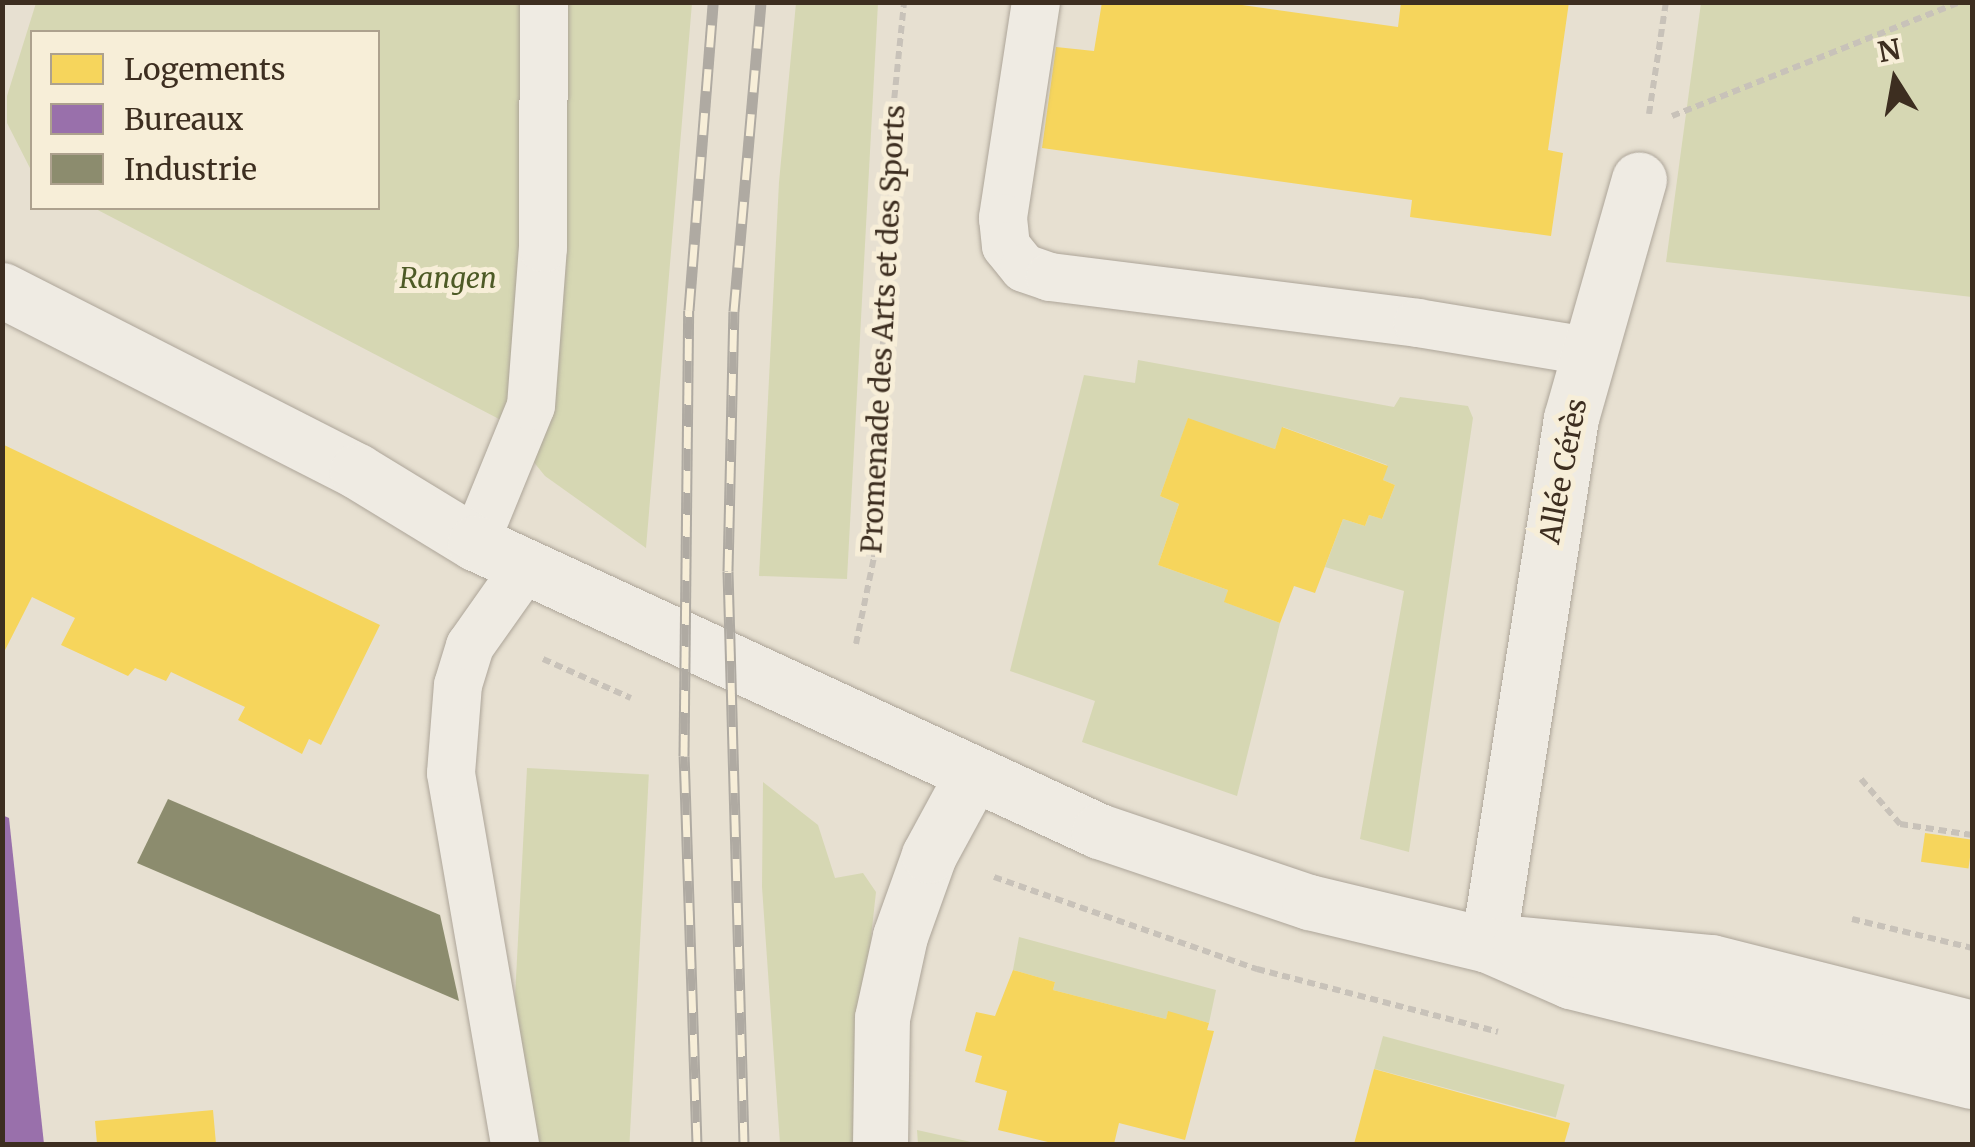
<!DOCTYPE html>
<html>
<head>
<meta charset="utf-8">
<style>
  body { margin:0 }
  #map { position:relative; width:1975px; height:1147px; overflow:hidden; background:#e7e0d1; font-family:Merriweather,serif }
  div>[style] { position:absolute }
  .green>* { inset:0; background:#d6d7b3; transform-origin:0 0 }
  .homes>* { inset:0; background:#f6d55c; transform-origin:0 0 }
  .offices>* { inset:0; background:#9970ab }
  .industry>* { inset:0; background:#8c8c6e }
  .path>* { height:6px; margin-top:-3px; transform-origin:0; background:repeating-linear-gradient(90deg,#c8c2b9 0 8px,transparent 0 13px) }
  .roads { filter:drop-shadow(0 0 2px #ada599) drop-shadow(0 0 2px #ada599) }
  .lane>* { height:48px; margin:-24px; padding:0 24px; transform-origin:24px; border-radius:24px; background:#efebe3 }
  .street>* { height:55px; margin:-27.5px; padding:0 27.5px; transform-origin:27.5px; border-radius:27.5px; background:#efebe3 }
  .secondary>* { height:55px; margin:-27.5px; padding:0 27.5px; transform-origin:27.5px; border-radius:27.5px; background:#efebe3 }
  .rail>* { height:11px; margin-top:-5.5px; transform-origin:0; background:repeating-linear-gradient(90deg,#f7eed8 0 22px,#afaaa2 0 44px); box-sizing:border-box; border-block:2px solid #afaaa2 }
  span { translate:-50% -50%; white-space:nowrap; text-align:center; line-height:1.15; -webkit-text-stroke:10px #f7eed8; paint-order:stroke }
  .park-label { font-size:28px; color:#4d5a26; font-style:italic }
  .street-label { font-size:28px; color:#3d2e20 }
  .frame { position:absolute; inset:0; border:5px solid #3d2e20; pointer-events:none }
  .legend { position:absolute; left:30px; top:30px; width:350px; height:180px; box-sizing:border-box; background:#f7eed8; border:2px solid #ada18e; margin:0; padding:12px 18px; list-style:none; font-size:30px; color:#3d2e20 }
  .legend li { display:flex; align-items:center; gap:20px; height:50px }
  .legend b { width:50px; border:2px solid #ada18e }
  .north { position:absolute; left:1845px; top:30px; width:100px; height:100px; -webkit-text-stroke:8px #f7eed8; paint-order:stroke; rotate:349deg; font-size:28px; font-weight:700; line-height:40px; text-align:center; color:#3d2e20 }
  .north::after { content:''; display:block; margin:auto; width:35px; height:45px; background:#3d2e20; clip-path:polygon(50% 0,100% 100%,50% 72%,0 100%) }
</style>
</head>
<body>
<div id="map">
  <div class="green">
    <div style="clip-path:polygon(36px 3px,692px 3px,646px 548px,545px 476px,499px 419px,94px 208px,378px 208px,378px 32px,32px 32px,32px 172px,7px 123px,7px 96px)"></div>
    <div style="clip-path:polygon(796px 3px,878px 3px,847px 579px,759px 576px,779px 182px)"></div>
    <div style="clip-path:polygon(1701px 3px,1972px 3px,1972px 297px,1666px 262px)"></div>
    <div style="clip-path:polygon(1138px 360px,1394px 407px,1400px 397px,1468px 406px,1473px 418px,1409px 852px,1360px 839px,1404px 591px,1325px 567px,1343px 519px,1365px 526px,1369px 515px,1382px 519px,1395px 485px,1383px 480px,1387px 465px,1283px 427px,1275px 449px,1188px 419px,1160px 496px,1179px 504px,1158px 565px,1228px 590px,1225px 602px,1280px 623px,1237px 796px,1082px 742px,1095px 701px,1010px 671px,1084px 375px,1135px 383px)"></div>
    <div style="left:527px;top:768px;width:122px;height:377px;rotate:3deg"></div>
    <div style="clip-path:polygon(763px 782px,818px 825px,835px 878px,863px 873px,876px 892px,858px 1055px,860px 1144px,780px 1144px,762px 887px)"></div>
    <div style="clip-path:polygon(1019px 937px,1216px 990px,1209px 1023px,1168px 1012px,1166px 1019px,1053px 990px,1055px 982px,1013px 970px)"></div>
    <div style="left:1383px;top:1036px;width:188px;height:34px;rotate:15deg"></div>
    <div style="clip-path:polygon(917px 1130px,980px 1144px,918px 1144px)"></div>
  </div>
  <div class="homes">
    <div style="clip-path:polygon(1102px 2px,1221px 2px,1398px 27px,1401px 2px,1569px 2px,1548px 150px,1563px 153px,1551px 236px,1410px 217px,1412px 200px,1042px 148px,1056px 47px,1094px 51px)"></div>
    <div style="clip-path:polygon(1188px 418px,1275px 449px,1282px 427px,1388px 466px,1383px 480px,1395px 485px,1382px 519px,1369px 515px,1365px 526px,1343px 519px,1315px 593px,1294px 586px,1280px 623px,1224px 602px,1228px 590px,1158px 565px,1179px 504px,1160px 496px)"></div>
    <div style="clip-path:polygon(2px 444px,380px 625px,321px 745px,309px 739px,302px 754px,238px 720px,245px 707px,171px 672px,166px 681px,135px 668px,128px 676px,61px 645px,75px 618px,32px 597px,2px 656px)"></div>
    <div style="left:1925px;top:833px;width:48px;height:29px;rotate:8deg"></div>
    <div style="clip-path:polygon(1013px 970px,1055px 982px,1053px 990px,1166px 1019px,1168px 1011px,1209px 1023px,1207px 1030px,1214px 1031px,1185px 1140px,1119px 1123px,1114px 1144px,1056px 1144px,998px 1130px,1007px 1091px,975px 1082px,982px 1056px,965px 1051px,976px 1012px,995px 1016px)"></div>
    <div style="clip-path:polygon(1374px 1069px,1570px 1123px,1564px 1144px,1354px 1144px)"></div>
    <div style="clip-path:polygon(213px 1110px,216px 1144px,97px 1144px,95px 1121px)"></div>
  </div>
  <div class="offices">
    <div style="clip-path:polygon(2px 815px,9px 818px,44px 1144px,2px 1144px)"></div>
  </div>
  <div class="industry">
    <div style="clip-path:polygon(168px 799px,440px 915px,459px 1001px,137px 863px)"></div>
  </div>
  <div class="path">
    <div style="left:1649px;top:114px;width:113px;rotate:-81.4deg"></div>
    <div style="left:1672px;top:116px;width:310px;rotate:-21.6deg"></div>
    <div style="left:856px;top:644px;width:89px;rotate:-78.3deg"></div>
    <div style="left:874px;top:557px;width:446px;rotate:-87.6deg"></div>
    <div style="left:893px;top:111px;width:110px;rotate:-84.2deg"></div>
    <div style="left:543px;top:659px;width:96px;rotate:23.9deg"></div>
    <div style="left:1861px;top:779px;width:60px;rotate:49.1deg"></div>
    <div style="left:1900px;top:824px;width:73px;rotate:8.7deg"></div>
    <div style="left:994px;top:877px;width:279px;rotate:19.3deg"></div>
    <div style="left:1257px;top:969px;width:249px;rotate:14.6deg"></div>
    <div style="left:1852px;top:919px;width:123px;rotate:13.6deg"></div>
  </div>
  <div class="roads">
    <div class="lane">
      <div style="left:1036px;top:2px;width:219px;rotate:98.7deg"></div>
      <div style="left:1003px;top:218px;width:28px;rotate:84deg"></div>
      <div style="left:1006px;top:246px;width:28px;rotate:51deg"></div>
      <div style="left:1024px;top:268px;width:28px;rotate:19deg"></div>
      <div style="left:1050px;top:277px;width:371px;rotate:7.1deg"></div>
      <div style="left:1418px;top:323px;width:172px;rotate:9.4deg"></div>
      <div style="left:475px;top:543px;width:148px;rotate:-67.8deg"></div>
      <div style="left:531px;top:406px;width:158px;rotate:-85.7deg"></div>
      <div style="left:543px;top:248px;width:246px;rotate:-89.8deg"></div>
      <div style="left:515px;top:1144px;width:376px;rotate:-99.8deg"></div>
      <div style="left:451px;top:773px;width:88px;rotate:-85.5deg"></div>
      <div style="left:458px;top:685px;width:41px;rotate:-72.9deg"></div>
      <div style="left:470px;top:646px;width:92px;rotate:-54.8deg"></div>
    </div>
    <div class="street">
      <div style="left:1488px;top:945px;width:533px;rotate:-81.05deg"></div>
      <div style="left:1571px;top:418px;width:248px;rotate:-74.1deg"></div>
      <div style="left:880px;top:1144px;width:126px;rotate:-89.1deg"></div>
      <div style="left:882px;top:1018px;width:84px;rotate:-77.6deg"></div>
      <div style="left:900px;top:936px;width:86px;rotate:-70.3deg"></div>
      <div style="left:929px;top:855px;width:92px;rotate:-61.5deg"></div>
    </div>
    <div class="secondary">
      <div style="left:2px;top:290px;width:398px;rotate:27deg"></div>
      <div style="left:357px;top:471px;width:138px;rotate:31.4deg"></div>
      <div style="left:475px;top:543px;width:687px;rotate:24.78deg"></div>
      <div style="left:1099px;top:831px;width:222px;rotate:18.7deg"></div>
      <div style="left:1309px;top:902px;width:184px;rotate:13.5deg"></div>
      <div style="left:1488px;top:945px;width:90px;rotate:23.7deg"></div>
      <div style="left:1570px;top:981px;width:414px;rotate:14deg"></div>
      <div style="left:1520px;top:944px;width:192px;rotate:5.4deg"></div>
      <div style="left:1711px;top:962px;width:269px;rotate:14.2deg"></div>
    </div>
  </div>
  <div class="rail">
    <div style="left:697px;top:1144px;width:388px;rotate:-91.9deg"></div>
    <div style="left:684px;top:756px;width:446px;rotate:-89.4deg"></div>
    <div style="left:689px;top:310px;width:309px;rotate:-85.5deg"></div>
    <div style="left:744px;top:1144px;width:573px;rotate:-91.6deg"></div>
    <div style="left:728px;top:571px;width:260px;rotate:-88.7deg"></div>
    <div style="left:734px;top:311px;width:310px;rotate:-85deg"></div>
  </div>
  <div class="park-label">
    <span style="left:448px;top:278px">Rangen</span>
  </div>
  <div class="street-label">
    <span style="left:883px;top:329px;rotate:-87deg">Promenade des Arts et des Sports</span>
    <span style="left:1563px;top:471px;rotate:-79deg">Allée Cérès</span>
  </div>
  <div class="frame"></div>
  <ul class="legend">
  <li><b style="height:28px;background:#f6d55c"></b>Logements</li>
  <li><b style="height:28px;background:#9970ab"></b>Bureaux</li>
  <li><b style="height:28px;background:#8c8c6e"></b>Industrie</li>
  </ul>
  <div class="north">N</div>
</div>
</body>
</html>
